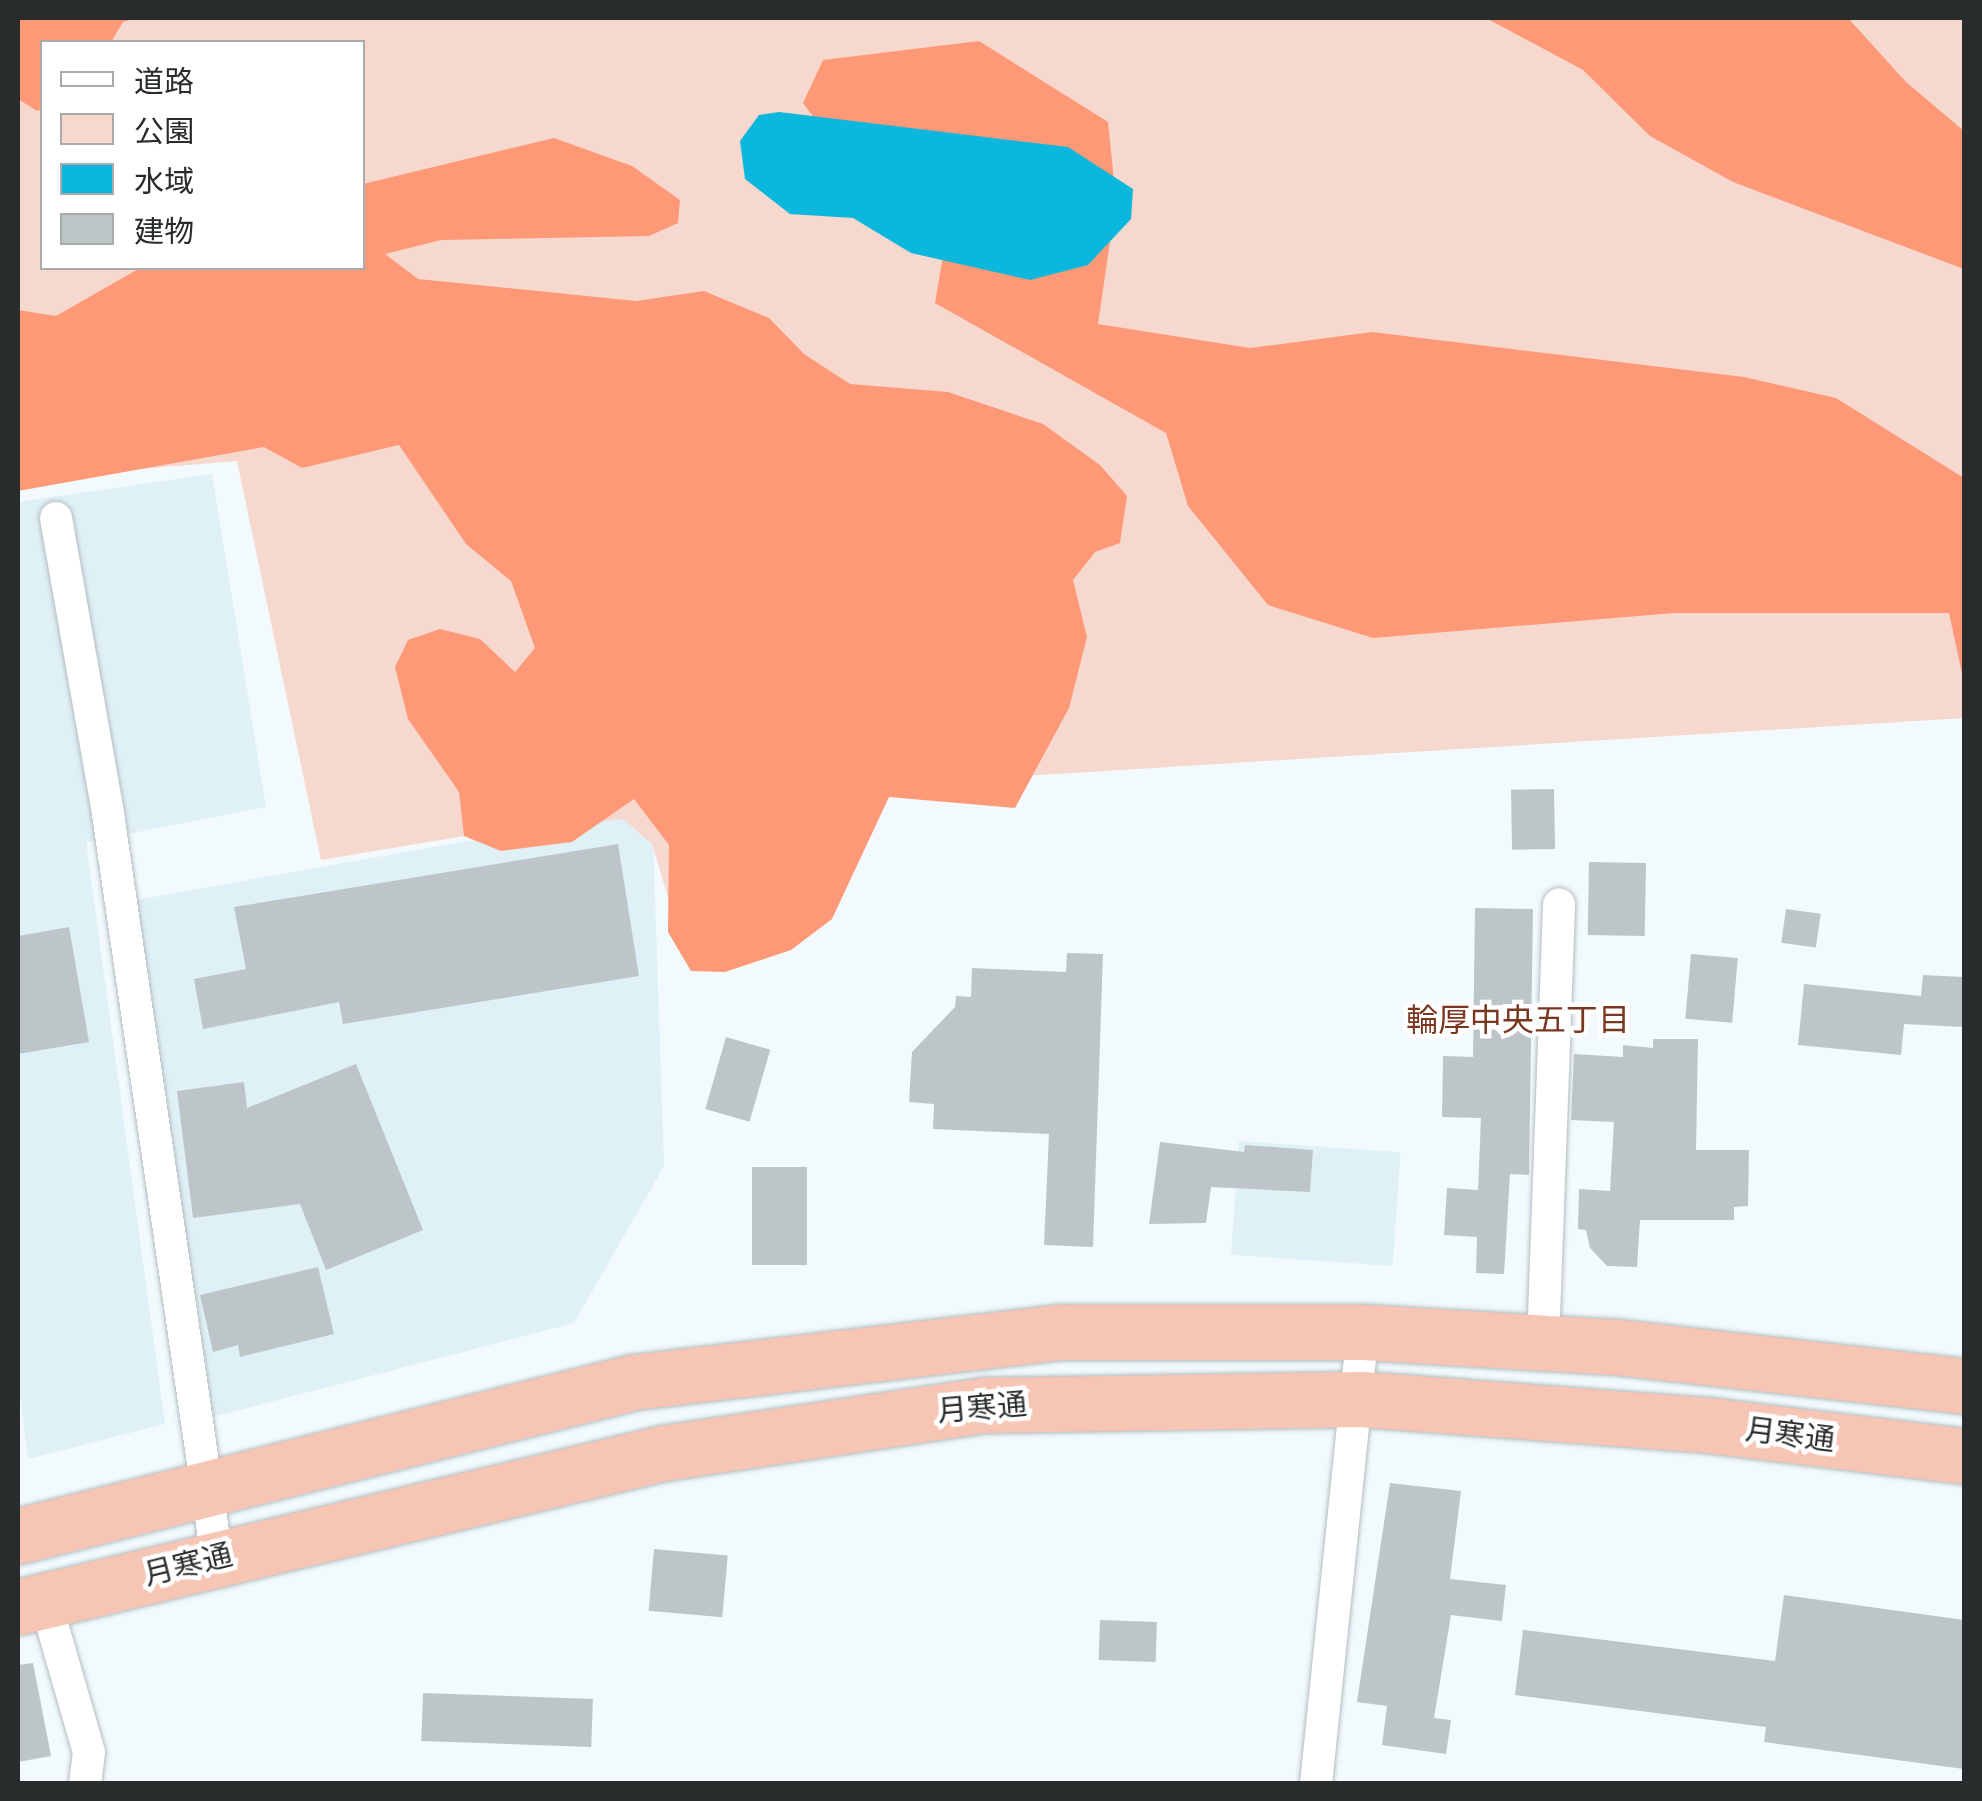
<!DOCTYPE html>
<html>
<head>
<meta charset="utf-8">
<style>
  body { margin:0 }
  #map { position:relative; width:1982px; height:1801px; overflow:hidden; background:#f2fafd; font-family:"Fira Sans Condensed","Noto Sans JP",sans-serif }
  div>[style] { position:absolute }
  .built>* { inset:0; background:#dff1f7; transform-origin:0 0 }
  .green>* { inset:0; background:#f6d8ce }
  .forest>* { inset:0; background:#fd9977 }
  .water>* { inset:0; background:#0cb7dd }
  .building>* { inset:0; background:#bdc5c8; transform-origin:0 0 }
  .roads { filter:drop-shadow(0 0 2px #b4bdc0) drop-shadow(0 0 2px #b4bdc0) }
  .street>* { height:32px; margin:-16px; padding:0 16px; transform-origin:16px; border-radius:16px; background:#fff }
  .highway>* { height:55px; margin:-27.5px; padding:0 27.5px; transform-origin:27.5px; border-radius:27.5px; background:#f7c5b4 }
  span { translate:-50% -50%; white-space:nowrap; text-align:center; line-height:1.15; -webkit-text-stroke:9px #fff; paint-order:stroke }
  .street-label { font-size:30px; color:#292c2d }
  .neighbourhood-label { font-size:32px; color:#7a3720 }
  .frame { position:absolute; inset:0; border:20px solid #292c2d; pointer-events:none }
  .legend { position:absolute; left:40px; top:40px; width:325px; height:230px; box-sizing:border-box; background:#fff; border:2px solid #a9abab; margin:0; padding:12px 18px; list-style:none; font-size:30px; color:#292c2d }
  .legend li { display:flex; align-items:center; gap:20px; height:50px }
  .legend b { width:50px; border:2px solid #a9abab }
</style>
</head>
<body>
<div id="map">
  <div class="built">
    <div style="clip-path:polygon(212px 474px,266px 807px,86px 842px,165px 1424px,28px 1459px,18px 1378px,18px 502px)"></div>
    <div style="clip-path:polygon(652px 808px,664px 1166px,574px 1323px,213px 1417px,136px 900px)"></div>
    <div style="left:1239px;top:1141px;width:162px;height:114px;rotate:4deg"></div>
  </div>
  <div class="green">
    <div style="clip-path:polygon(evenodd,18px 18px,1964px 18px,1964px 718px,876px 785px,685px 953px,652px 844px,623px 819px,464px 836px,321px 860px,237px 461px,18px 479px,18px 18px,42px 42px,362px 42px,362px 268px,42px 268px,42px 42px)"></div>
  </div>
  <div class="forest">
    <div style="clip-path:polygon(18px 18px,137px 18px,123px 22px,111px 42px,42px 42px,42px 109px,37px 111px,18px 99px)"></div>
    <div style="clip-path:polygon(1486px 18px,1848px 18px,1906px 82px,1964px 131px,1964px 269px,1733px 182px,1650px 136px,1583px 70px)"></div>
    <div style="clip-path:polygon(979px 41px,1108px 122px,1116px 200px,1098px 324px,1250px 348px,1372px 332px,1744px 377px,1836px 398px,1964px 478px,1964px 727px,1963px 678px,1949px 613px,1674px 613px,1373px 638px,1268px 605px,1188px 506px,1166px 433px,935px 303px,960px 157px,838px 150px,803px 103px,823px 60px)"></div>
    <div style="clip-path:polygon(554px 138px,632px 166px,680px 200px,678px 223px,649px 236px,441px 240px,385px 254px,418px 279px,636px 301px,704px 291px,769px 318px,804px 354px,850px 384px,948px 392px,1043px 424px,1100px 465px,1127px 496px,1120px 543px,1095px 552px,1073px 580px,1087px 637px,1069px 708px,1015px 808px,889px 797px,832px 919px,791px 950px,725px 972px,691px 971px,668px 932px,669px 845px,634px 799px,572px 842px,501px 851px,464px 836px,459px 792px,408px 719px,395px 667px,408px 640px,440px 629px,480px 639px,515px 672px,535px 648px,511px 581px,466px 544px,399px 445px,302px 468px,264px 447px,18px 491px,18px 310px,56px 316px,140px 268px,362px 268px,363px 184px)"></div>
  </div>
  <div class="water">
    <div style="clip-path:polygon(779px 112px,1068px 147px,1133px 189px,1131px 219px,1088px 265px,1030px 280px,911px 253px,853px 218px,790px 214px,745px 179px,740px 141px,759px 115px)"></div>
  </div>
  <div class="building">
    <div style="left:1554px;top:789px;width:60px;height:43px;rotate:89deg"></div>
    <div style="clip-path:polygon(618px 844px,639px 976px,343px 1024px,339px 1002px,203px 1029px,194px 979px,246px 969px,234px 907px)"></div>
    <div style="left:1589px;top:862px;width:57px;height:73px;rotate:1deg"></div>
    <div style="clip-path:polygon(1475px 908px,1533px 909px,1529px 1175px,1510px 1174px,1504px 1274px,1476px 1273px,1477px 1237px,1444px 1235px,1447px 1188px,1478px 1190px,1481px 1118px,1442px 1117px,1443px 1056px,1473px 1057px)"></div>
    <div style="left:1786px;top:909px;width:35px;height:34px;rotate:8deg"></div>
    <div style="clip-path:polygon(69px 927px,89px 1042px,18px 1054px,18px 936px)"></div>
    <div style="clip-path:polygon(1067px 953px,1103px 954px,1093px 1247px,1044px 1245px,1049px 1134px,933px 1129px,934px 1104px,909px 1102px,912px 1052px,955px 1007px,956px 996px,971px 997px,972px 968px,1066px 972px)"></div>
    <div style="left:1691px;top:954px;width:47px;height:65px;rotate:5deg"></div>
    <div style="clip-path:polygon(1923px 975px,1964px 977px,1964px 1027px,1904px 1024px,1901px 1055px,1798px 1045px,1804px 984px,1921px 996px)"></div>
    <div style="left:726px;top:1037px;width:46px;height:75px;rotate:16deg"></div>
    <div style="clip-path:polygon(1653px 1039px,1698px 1039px,1696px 1150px,1749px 1150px,1748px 1206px,1734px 1207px,1734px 1220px,1640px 1220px,1637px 1267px,1607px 1266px,1590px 1248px,1586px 1230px,1578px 1229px,1579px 1189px,1610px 1191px,1614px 1122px,1571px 1120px,1574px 1054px,1623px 1057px,1623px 1045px,1653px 1048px)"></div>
    <div style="clip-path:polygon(356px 1064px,423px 1230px,326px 1270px,300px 1204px,193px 1218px,177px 1091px,244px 1082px,247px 1108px)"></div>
    <div style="clip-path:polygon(1160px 1142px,1244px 1152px,1245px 1145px,1313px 1150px,1310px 1192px,1211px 1187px,1206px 1223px,1149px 1224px)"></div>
    <div style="left:752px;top:1167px;width:55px;height:98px"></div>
    <div style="clip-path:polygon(318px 1267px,334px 1334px,240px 1357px,238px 1345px,213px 1352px,200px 1295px)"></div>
    <div style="clip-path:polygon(1390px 1483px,1461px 1491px,1450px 1579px,1506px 1585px,1502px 1621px,1451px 1615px,1434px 1718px,1451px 1720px,1446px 1754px,1382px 1745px,1387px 1706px,1357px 1702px)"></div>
    <div style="left:654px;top:1549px;width:74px;height:62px;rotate:5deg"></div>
    <div style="clip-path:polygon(1784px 1595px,1964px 1620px,1964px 1769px,1764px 1742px,1766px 1727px,1515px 1695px,1523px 1630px,1775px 1661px)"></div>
    <div style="left:1100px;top:1620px;width:57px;height:40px;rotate:2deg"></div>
    <div style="clip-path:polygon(33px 1663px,51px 1756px,18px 1762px,18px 1665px)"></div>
    <div style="left:423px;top:1693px;width:170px;height:48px;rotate:2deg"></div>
  </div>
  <div class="roads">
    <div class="street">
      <div style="left:56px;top:518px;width:301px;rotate:80deg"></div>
      <div style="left:108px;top:814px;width:752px;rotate:81.67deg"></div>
      <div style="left:1543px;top:1343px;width:439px;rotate:-87.9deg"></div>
      <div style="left:45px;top:1600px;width:158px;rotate:73.9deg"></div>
      <div style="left:89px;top:1752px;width:32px;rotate:97deg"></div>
      <div style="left:1316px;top:1784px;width:454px;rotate:-84.1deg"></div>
    </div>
    <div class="highway">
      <div style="left:18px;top:1536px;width:635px;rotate:-14.04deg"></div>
      <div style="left:634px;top:1382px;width:431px;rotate:-6.7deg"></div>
      <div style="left:1062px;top:1332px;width:301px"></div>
      <div style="left:1363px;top:1332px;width:254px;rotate:3.4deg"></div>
      <div style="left:1617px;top:1347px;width:349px;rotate:6.4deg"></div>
      <div style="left:18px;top:1607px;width:663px;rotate:-13.43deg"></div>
      <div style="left:663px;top:1453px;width:327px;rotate:-8.5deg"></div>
      <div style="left:986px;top:1405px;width:375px;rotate:-0.9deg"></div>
      <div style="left:1361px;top:1399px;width:356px;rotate:4.3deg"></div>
      <div style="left:1716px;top:1426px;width:250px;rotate:6.9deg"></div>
    </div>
  </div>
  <div class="street-label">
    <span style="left:982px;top:1408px;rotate:-5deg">月寒通</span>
    <span style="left:1790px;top:1435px;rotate:7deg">月寒通</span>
    <span style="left:188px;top:1565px;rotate:-14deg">月寒通</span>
  </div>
  <div class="neighbourhood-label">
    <span style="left:1518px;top:1020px">輪厚中央五丁目</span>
  </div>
  <div class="frame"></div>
  <ul class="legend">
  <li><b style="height:12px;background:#fff"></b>道路</li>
  <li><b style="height:28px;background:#f6d8ce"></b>公園</li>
  <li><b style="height:28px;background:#0cb7dd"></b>水域</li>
  <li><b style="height:28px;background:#bdc5c8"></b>建物</li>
  </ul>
</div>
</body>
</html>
